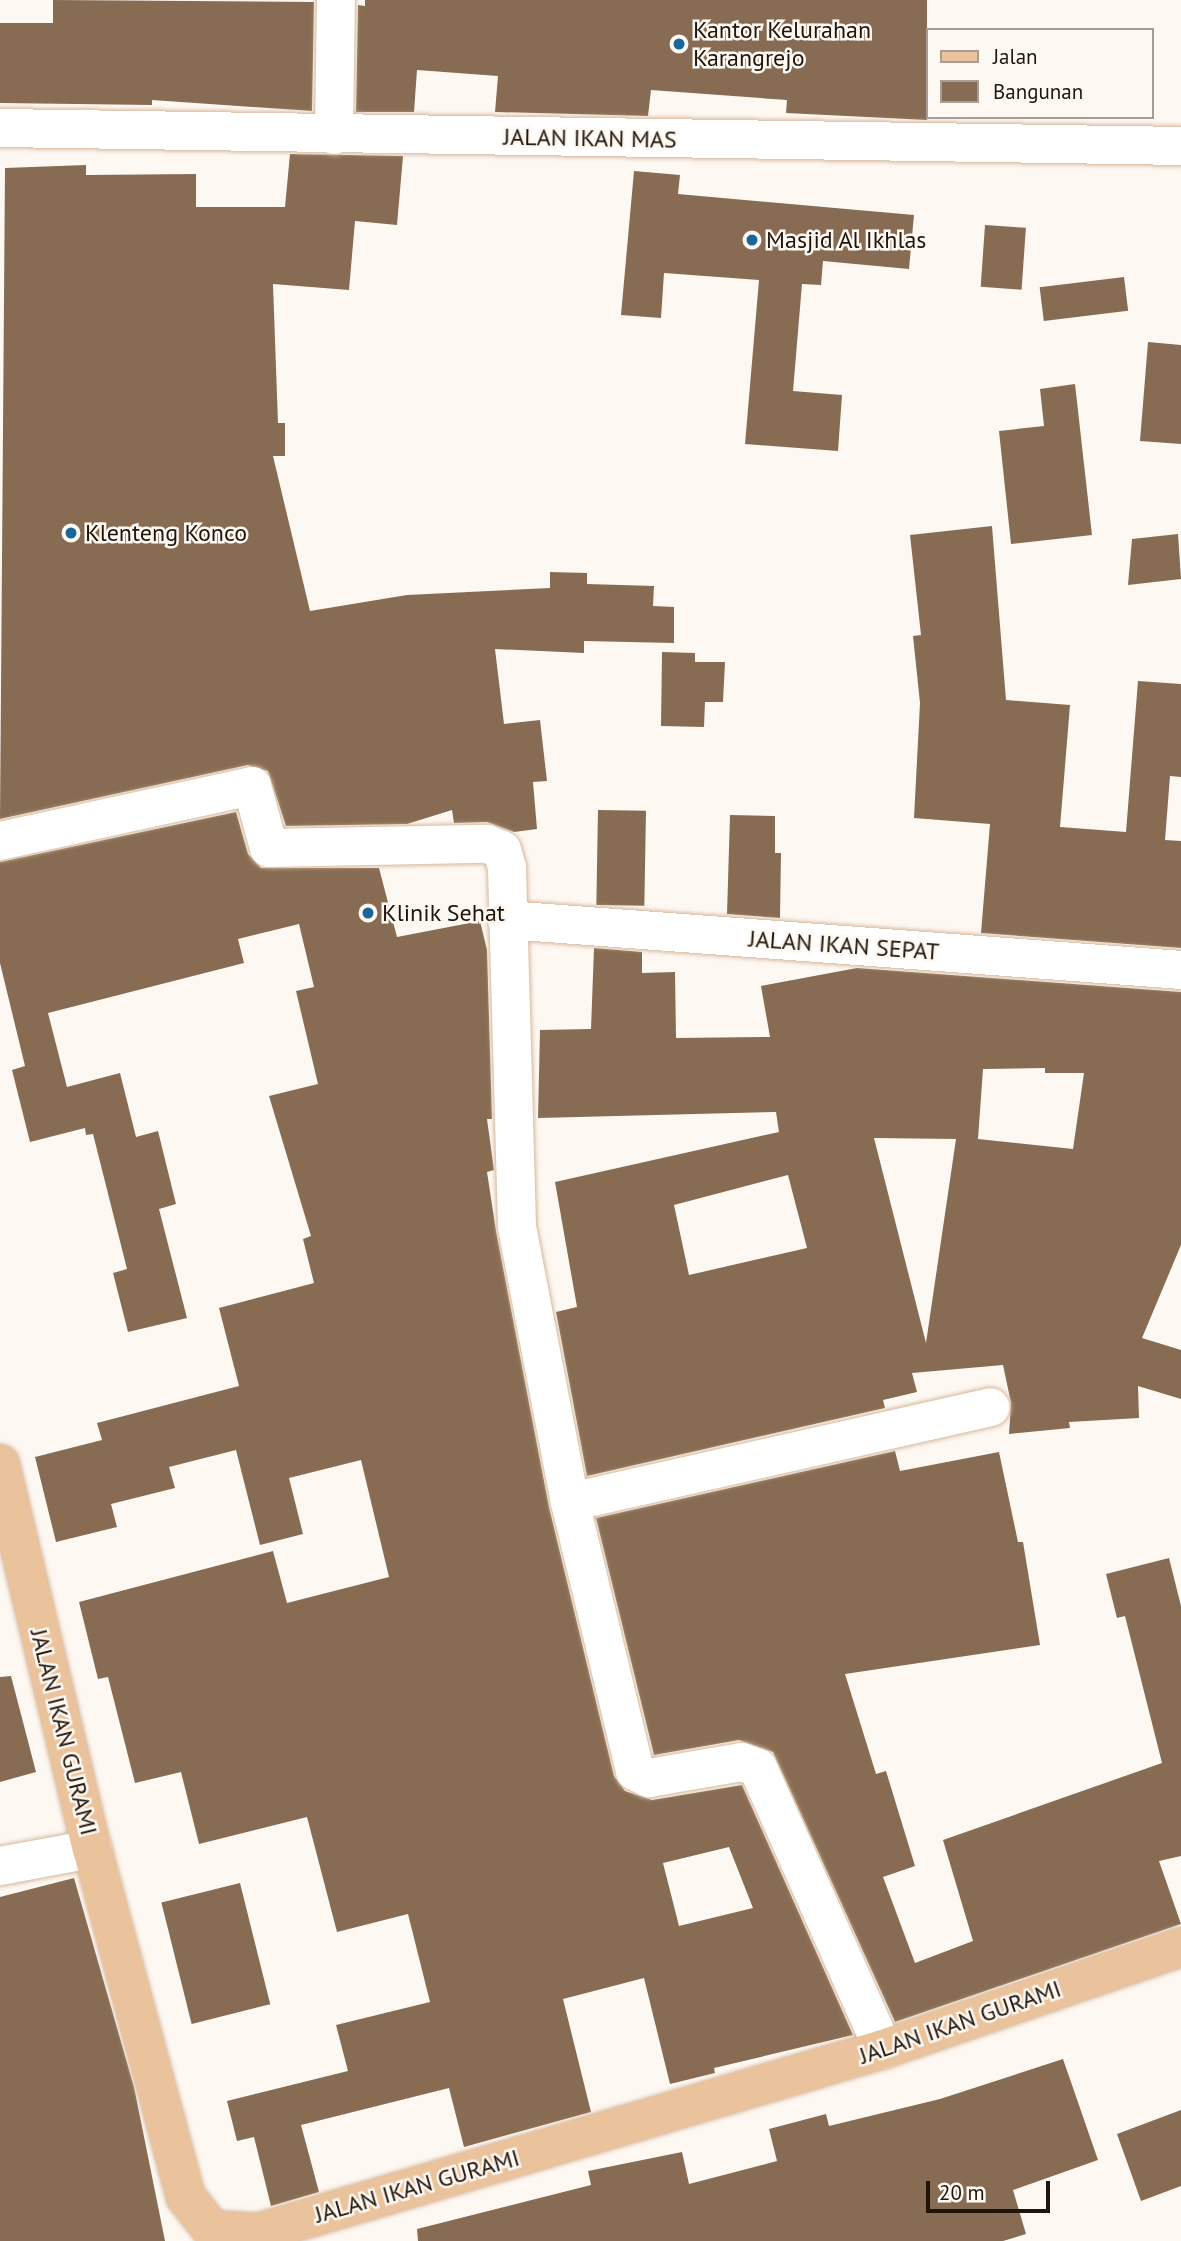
<!DOCTYPE html>
<html>
<head>
<meta charset="utf-8">
<style>
  body { margin:0 }
  #map { position:relative; width:1181px; height:2241px; overflow:hidden; background:#fef8f2; font-family:"PT Sans",sans-serif }
  div>[style] { position:absolute }
  .building>* { inset:0; background:#876c53; transform-origin:0 0 }
  .roads { filter:drop-shadow(0 0 2px #d5b89d) drop-shadow(0 0 2px #d5b89d) }
  .minor>* { height:38px; margin:-19px; padding:0 19px; transform-origin:19px; border-radius:19px; background:#fff }
  .major>* { height:38px; margin:-19px; padding:0 19px; transform-origin:19px; border-radius:19px; background:#eac29b }
  .dots>* { width:19px; height:19px; translate:-50% -50%; box-sizing:border-box; border:4px solid #fef8f2; border-radius:50% }
  span { translate:-50% -50%; white-space:nowrap; text-align:center; line-height:1.15; -webkit-text-stroke:5px #fef8f2; paint-order:stroke }
  .poi-label { font-size:24px; color:#20150b }
  .left { translate:0 -50%; text-align:left }
  .street-label { font-size:24px; color:#20150b }
  .legend { position:absolute; left:926px; top:28px; width:228px; height:91px; box-sizing:border-box; background:#fef8f2; border:2px solid #a59d96; margin:0; padding:9px 12px; list-style:none; font-size:21px; color:#20150b }
  .legend li { display:flex; align-items:center; gap:14px; height:35px }
  .legend b { width:35px; border:2px solid #a59d96 }
  .scale { position:absolute; left:926px; top:2181px; width:124px; height:32px; box-sizing:border-box; border:4px solid #20150b; border-top:0; padding-left:9px; font-size:21px; line-height:24px; white-space:nowrap; color:#20150b; -webkit-text-stroke:5px #fef8f2; paint-order:stroke }
</style>
</head>
<body>
<div id="map">
  <div class="building">
    <div style="clip-path:polygon(53px 0,314px 2px,312px 111px,152px 100px,152px 105px,0 103px,0 23px,53px 23px)"></div>
    <div style="clip-path:polygon(365px 0,927px 0,927px 120px,786px 113px,787px 100px,651px 90px,648px 116px,495px 112px,498px 76px,417px 70px,414px 112px,356px 112px,358px 5px,365px 6px)"></div>
    <div style="clip-path:polygon(290px 154px,403px 156px,397px 225px,355px 221px,349px 290px,273px 284px,278px 423px,285px 423px,285px 456px,273px 456px,310px 611px,407px 595px,550px 588px,550px 572px,587px 573px,587px 584px,654px 586px,653px 606px,674px 607px,674px 643px,584px 641px,584px 653px,495px 649px,504px 724px,540px 720px,547px 781px,533px 782px,537px 829px,514px 832px,487px 822px,454px 823px,452px 810px,407px 824px,286px 826px,268px 771px,248px 765px,0 819px,5px 168px,86px 165px,86px 175px,196px 174px,196px 207px,285px 207px)"></div>
    <div style="clip-path:polygon(634px 171px,680px 175px,678px 194px,914px 215px,909px 269px,823px 261px,821px 285px,802px 284px,793px 391px,842px 395px,838px 451px,745px 444px,759px 280px,664px 273px,661px 318px,621px 315px)"></div>
    <div style="left:985px;top:225px;width:41px;height:62px;rotate:4deg"></div>
    <div style="left:1124px;top:277px;width:34px;height:85px;rotate:83deg"></div>
    <div style="clip-path:polygon(1148px 342px,1181px 345px,1181px 444px,1140px 441px)"></div>
    <div style="clip-path:polygon(1075px 384px,1092px 535px,1011px 544px,999px 431px,1044px 426px,1040px 389px)"></div>
    <div style="clip-path:polygon(992px 526px,1006px 700px,1070px 705px,1060px 827px,1126px 832px,1138px 681px,1181px 684px,1181px 777px,1170px 776px,1165px 840px,1181px 841px,1181px 948px,981px 933px,990px 824px,914px 818px,920px 703px,913px 636px,921px 635px,910px 535px)"></div>
    <div style="clip-path:polygon(1178px 534px,1181px 579px,1128px 585px,1132px 539px)"></div>
    <div style="clip-path:polygon(662px 652px,695px 653px,695px 662px,725px 662px,723px 702px,705px 702px,704px 727px,661px 726px)"></div>
    <div style="left:598px;top:810px;width:48px;height:95px;rotate:1deg"></div>
    <div style="clip-path:polygon(evenodd,236px 812px,248px 854px,261px 868px,379px 868px,397px 937px,480px 921px,487px 950px,492px 1119px,487px 1119px,494px 1170px,487px 1172px,496px 1231px,549px 1507px,614px 1776px,625px 1791px,652px 1800px,742px 1785px,853px 2035px,714px 2068px,715px 2073px,670px 2084px,644px 1978px,563px 1999px,591px 2112px,464px 2147px,449px 2088px,301px 2125px,319px 2192px,271px 2206px,254px 2137px,237px 2141px,227px 2101px,348px 2071px,336px 2025px,430px 2002px,408px 1914px,337px 1932px,307px 1817px,199px 1844px,181px 1772px,135px 1783px,108px 1677px,98px 1679px,79px 1602px,273px 1551px,287px 1603px,389px 1577px,361px 1460px,289px 1478px,303px 1534px,260px 1545px,236px 1450px,169px 1467px,175px 1488px,111px 1504px,117px 1527px,56px 1542px,35px 1457px,102px 1440px,97px 1423px,239px 1386px,219px 1308px,314px 1283px,303px 1239px,311px 1236px,269px 1096px,318px 1084px,296px 991px,314px 987px,299px 924px,238px 939px,244px 963px,48px 1013px,67px 1087px,120px 1073px,136px 1137px,158px 1131px,176px 1204px,159px 1209px,187px 1318px,128px 1332px,113px 1273px,127px 1269px,93px 1134px,86px 1135px,85px 1128px,30px 1142px,12px 1070px,25px 1066px,0 963px,0 862px,236px 812px,729px 1847px,753px 1908px,679px 1926px,663px 1863px,729px 1847px)"></div>
    <div style="clip-path:polygon(730px 815px,775px 816px,775px 853px,781px 853px,780px 918px,727px 914px)"></div>
    <div style="clip-path:polygon(evenodd,594px 948px,642px 952px,642px 973px,675px 972px,676px 1038px,770px 1037px,761px 986px,857px 968px,1181px 992px,1181px 1245px,1142px 1338px,1181px 1350px,1181px 1399px,1138px 1386px,1139px 1418px,1069px 1422px,1070px 1428px,1009px 1434px,1011px 1403px,1003px 1365px,912px 1373px,917px 1392px,883px 1400px,885px 1408px,587px 1476px,556px 1312px,577px 1307px,555px 1182px,779px 1132px,776px 1112px,538px 1118px,540px 1030px,591px 1029px,594px 948px,1045px 1068px,1045px 1073px,1084px 1073px,1073px 1149px,978px 1139px,983px 1069px,1045px 1068px,594px 948px,874px 1138px,956px 1139px,926px 1343px,874px 1138px,594px 948px,788px 1175px,807px 1248px,689px 1275px,674px 1205px,788px 1175px)"></div>
    <div style="clip-path:polygon(895px 1451px,900px 1471px,999px 1452px,1018px 1542px,1023px 1542px,1040px 1645px,845px 1674px,876px 1774px,886px 1771px,915px 1866px,883px 1877px,915px 1963px,973px 1941px,943px 1840px,1162px 1763px,1125px 1616px,1117px 1618px,1106px 1574px,1169px 1558px,1181px 1606px,1181px 1856px,1159px 1861px,1181px 1924px,895px 2022px,773px 1752px,739px 1740px,654px 1755px,596px 1518px)"></div>
    <div style="clip-path:polygon(11px 1676px,36px 1772px,0 1782px,0 1677px)"></div>
    <div style="clip-path:polygon(74px 1878px,134px 2087px,165px 2241px,0 2241px,0 1897px)"></div>
    <div style="left:240px;top:1883px;width:125px;height:81px;rotate:76deg"></div>
    <div style="clip-path:polygon(1063px 2059px,1098px 2160px,1013px 2190px,1026px 2234px,1003px 2241px,418px 2241px,417px 2229px,591px 2185px,588px 2171px,682px 2152px,689px 2184px,777px 2161px,769px 2129px,826px 2114px,829px 2126px,940px 2099px)"></div>
    <div style="clip-path:polygon(1181px 2110px,1181px 2186px,1141px 2201px,1117px 2134px)"></div>
  </div>
  <div class="roads">
    <div class="minor">
      <div style="left:0;top:128px;width:1181px;rotate:0.87deg"></div>
      <div style="left:334px;top:135px;width:135px;rotate:-89.2deg"></div>
      <div style="left:0;top:841px;width:258px;rotate:-12.3deg"></div>
      <div style="left:252px;top:786px;width:64px;rotate:74.7deg"></div>
      <div style="left:269px;top:848px;width:218px;rotate:-1.1deg"></div>
      <div style="left:487px;top:844px;width:16px;rotate:22deg"></div>
      <div style="left:502px;top:850px;width:19px;rotate:74deg"></div>
      <div style="left:507px;top:868px;width:359px;rotate:88.4deg"></div>
      <div style="left:517px;top:1227px;width:280px;rotate:79.1deg"></div>
      <div style="left:570px;top:1502px;width:277px;rotate:76.4deg"></div>
      <div style="left:635px;top:1771px;width:16px;rotate:27deg"></div>
      <div style="left:649px;top:1778px;width:94px;rotate:-9.8deg"></div>
      <div style="left:742px;top:1762px;width:17px;rotate:21deg"></div>
      <div style="left:758px;top:1768px;width:308px;rotate:66deg"></div>
      <div style="left:507px;top:920px;width:676px;rotate:4.24deg"></div>
      <div style="left:570px;top:1502px;width:431px;rotate:-12.7deg"></div>
      <div style="left:0;top:1866px;width:94px;rotate:-10.5deg"></div>
    </div>
    <div class="major">
      <div style="left:0;top:1464px;width:396px;rotate:76.6deg"></div>
      <div style="left:92px;top:1849px;width:360px;rotate:74.9deg"></div>
      <div style="left:186px;top:2197px;width:42px;rotate:51.8deg"></div>
      <div style="left:212px;top:2230px;width:46px;rotate:3.7deg"></div>
      <div style="left:258px;top:2233px;width:652px;rotate:-16.4deg"></div>
      <div style="left:883px;top:2049px;width:315px;rotate:-18.9deg"></div>
    </div>
  </div>
  <div class="dots">
    <div style="left:679px;top:44px;background:#1a6699"></div>
    <div style="left:752px;top:240px;background:#1a6699"></div>
    <div style="left:71px;top:533px;background:#1a6699"></div>
    <div style="left:368px;top:913px;background:#1a6699"></div>
  </div>
  <div class="poi-label">
    <span class="left" style="left:693px;top:44px">Kantor Kelurahan<br>Karangrejo</span>
    <span class="left" style="left:766px;top:240px">Masjid Al Ikhlas</span>
    <span class="left" style="left:85px;top:533px">Klenteng Konco</span>
    <span class="left" style="left:382px;top:913px">Klinik Sehat</span>
  </div>
  <div class="street-label">
    <span style="left:590px;top:138px;rotate:1deg">JALAN IKAN MAS</span>
    <span style="left:844px;top:945px;rotate:4deg">JALAN IKAN SEPAT</span>
    <span style="left:64px;top:1732px;rotate:76deg">JALAN IKAN GURAMI</span>
    <span style="left:960px;top:2022px;rotate:-19deg">JALAN IKAN GURAMI</span>
    <span style="left:417px;top:2186px;rotate:-16deg">JALAN IKAN GURAMI</span>
  </div>
  <ul class="legend">
  <li><b style="height:9px;background:#eac29b"></b>Jalan</li>
  <li><b style="height:19px;background:#876c53"></b>Bangunan</li>
  </ul>
  <div class="scale">20 m</div>
</div>
</body>
</html>
